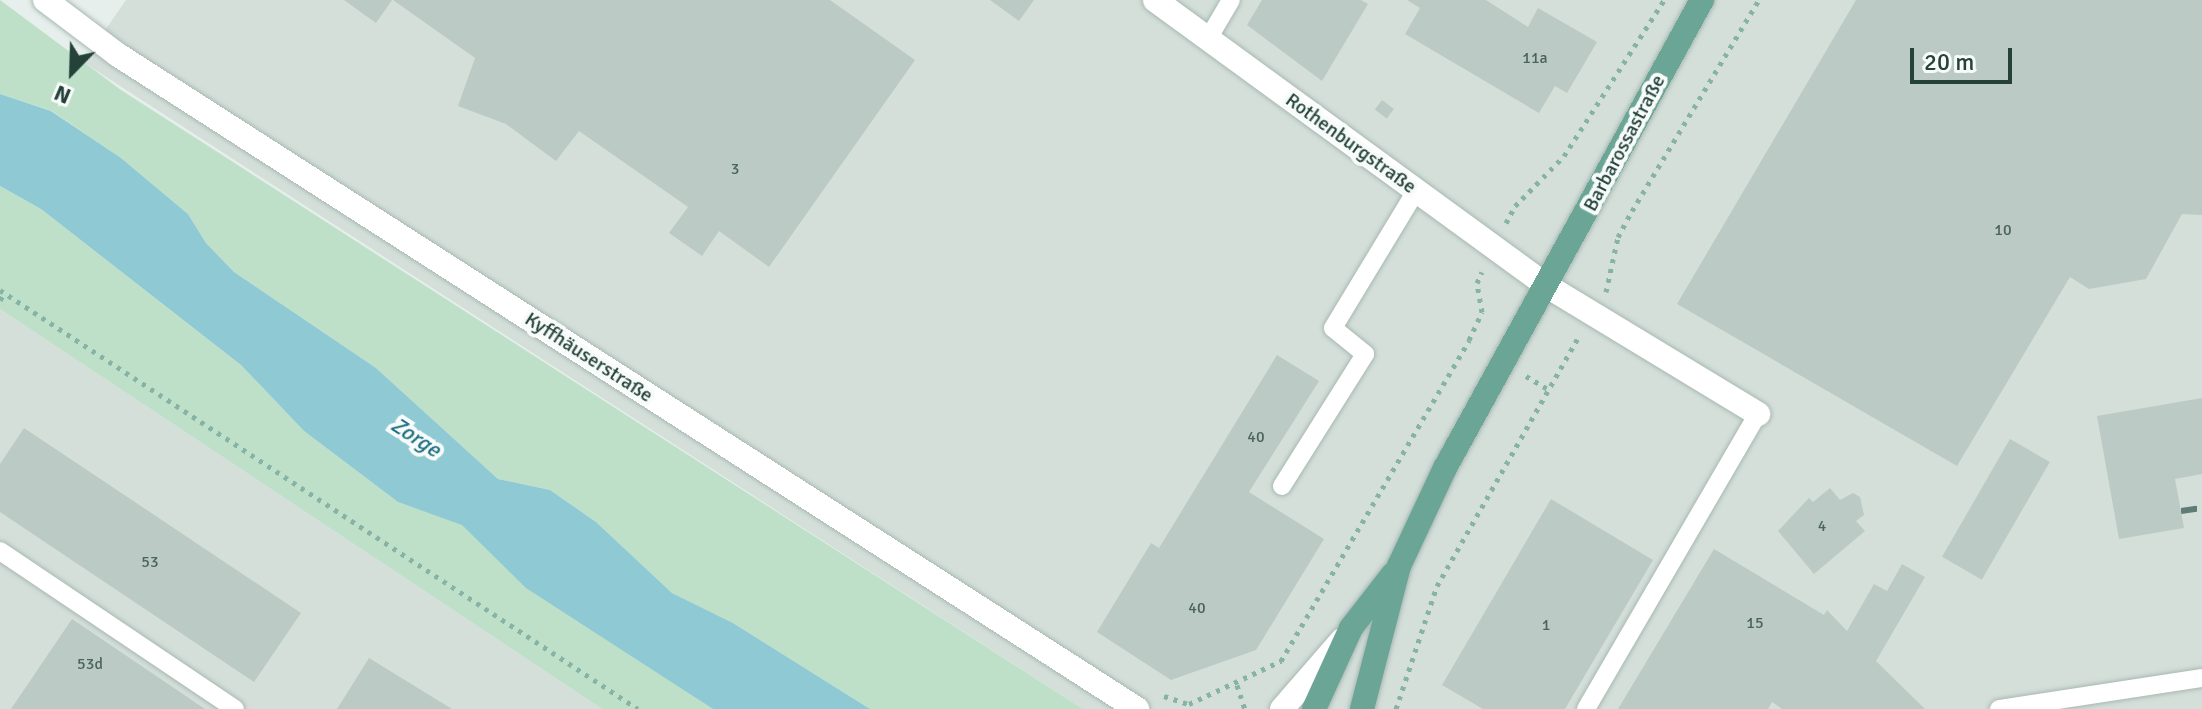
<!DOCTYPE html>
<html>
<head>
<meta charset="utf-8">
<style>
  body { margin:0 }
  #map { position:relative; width:2202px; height:709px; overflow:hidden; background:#e6efeb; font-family:Signika,sans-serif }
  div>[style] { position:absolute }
  .built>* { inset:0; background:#d4dfda }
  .green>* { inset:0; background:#bfe0c8 }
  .water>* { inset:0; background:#8ec9d4 }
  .building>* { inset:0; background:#bbcac4; transform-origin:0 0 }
  .path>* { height:5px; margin-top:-2.5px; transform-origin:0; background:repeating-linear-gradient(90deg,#86b3a5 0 4px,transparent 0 10px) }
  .roads { filter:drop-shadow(0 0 2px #a8b8b2) drop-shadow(0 0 2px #a8b8b2) }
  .service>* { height:18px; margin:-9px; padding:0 9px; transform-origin:9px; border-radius:9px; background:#fff }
  .minor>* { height:24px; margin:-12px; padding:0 12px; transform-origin:12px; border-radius:12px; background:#fff }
  .primary>* { height:24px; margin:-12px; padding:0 12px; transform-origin:12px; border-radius:12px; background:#6aa596 }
  .rail>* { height:6px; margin-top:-3px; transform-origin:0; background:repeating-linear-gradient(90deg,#5f7d75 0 16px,transparent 0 24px) }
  span { translate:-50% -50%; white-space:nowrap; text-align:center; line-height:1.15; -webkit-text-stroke:8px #f7fbf9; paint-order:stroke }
  .number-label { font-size:16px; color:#4a645c }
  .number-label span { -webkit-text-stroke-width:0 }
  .street-label { font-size:20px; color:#24423a }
  .water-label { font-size:22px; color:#1c6f80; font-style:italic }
  .north { position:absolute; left:32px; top:32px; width:80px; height:80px; -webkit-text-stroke:6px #f7fbf9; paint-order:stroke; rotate:203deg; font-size:22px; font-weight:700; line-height:32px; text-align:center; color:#24423a }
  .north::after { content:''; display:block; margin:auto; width:28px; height:36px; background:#24423a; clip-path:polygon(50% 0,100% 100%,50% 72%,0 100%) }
  .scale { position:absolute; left:1910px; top:48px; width:102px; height:36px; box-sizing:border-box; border:4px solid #24423a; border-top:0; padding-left:10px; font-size:24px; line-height:28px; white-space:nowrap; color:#24423a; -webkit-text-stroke:6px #f7fbf9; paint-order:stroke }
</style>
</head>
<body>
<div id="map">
  <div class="built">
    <div style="clip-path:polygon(126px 0,2202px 0,2202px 709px,1083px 709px,83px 62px)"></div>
    <div style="clip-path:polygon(0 309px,602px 709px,0 709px)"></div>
  </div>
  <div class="green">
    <div style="clip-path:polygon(0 0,121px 90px,1083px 709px,870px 709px,733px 623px,672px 593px,596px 522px,550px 490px,498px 479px,376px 368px,234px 272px,206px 243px,188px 214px,121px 158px,52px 111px,0 94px)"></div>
    <div style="clip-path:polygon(0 186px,41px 209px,241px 365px,304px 431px,398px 502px,462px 524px,526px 587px,713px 709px,602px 709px,0 309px)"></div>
  </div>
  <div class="water">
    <div style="clip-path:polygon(0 94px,51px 111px,121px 158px,188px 214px,206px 243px,234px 272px,376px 368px,498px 479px,550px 490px,596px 522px,672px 593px,733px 623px,870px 709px,713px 709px,526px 588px,462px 525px,398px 502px,304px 431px,241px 365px,41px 209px,0 186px)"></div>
  </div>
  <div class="building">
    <div style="clip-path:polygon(344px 0,392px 0,376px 23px)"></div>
    <div style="clip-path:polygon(393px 0,830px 0,915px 60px,769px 267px,719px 231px,702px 256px,669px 233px,688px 207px,579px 131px,556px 161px,506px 124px,458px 106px,475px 58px)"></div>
    <div style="clip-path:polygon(990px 0,1034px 0,1019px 21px)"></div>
    <div style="clip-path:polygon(1262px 0,1361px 0,1368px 4px,1322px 81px,1247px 25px)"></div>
    <div style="clip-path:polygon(1407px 0,1486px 0,1528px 27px,1538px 8px,1597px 42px,1567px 93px,1555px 86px,1539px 113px,1405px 34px,1420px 8px)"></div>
    <div style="clip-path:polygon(1856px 0,2202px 0,2202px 215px,2182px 214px,2146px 279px,2089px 289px,2070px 277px,1957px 466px,1677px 304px)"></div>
    <div style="left:1382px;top:100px;width:15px;height:12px;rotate:37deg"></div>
    <div style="clip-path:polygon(1277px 355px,1319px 381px,1249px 492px,1324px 539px,1256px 650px,1171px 680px,1097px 632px,1151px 543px,1159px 548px)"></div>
    <div style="clip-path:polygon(2202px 398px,2202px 474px,2175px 479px,2184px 528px,2119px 539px,2097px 416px)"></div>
    <div style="clip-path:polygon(24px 428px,301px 613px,254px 682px,0 512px,0 464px)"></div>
    <div style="left:2010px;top:439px;width:46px;height:136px;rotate:30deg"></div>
    <div style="clip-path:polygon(1830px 488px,1840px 500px,1853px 493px,1860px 497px,1864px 515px,1856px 521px,1865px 531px,1814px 574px,1778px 531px,1809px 498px,1813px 502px)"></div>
    <div style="clip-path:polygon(1551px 499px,1653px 560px,1565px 709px,1483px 709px,1442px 685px)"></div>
    <div style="clip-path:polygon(1714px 549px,1824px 615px,1827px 610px,1847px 631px,1874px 584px,1887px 591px,1902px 564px,1925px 577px,1876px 661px,1925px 709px,1782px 709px,1772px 702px,1768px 709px,1618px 709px)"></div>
    <div style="clip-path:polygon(72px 619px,205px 709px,11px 709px)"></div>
    <div style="clip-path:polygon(369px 658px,452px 709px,337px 709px)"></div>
  </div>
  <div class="path">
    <div style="left:1506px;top:223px;width:19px;rotate:-62deg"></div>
    <div style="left:1515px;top:206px;width:70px;rotate:-45.6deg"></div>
    <div style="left:1564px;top:156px;width:185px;rotate:-57.3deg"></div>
    <div style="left:0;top:290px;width:763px;rotate:33.29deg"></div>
    <div style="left:1606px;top:292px;width:56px;rotate:-77.7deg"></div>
    <div style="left:1618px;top:237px;width:30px;rotate:-62deg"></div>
    <div style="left:1632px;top:211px;width:246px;rotate:-59deg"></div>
    <div style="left:0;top:300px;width:9px;rotate:-54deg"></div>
    <div style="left:1526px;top:376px;width:27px;rotate:31deg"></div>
    <div style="left:1237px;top:685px;width:25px;rotate:72deg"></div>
    <div style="left:1164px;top:696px;width:26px;rotate:18deg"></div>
    <div style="left:1189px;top:704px;width:102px;rotate:-25.1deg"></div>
    <div style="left:1281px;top:661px;width:372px;rotate:-59.6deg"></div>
    <div style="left:1469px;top:340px;width:31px;rotate:-65deg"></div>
    <div style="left:1482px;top:312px;width:29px;rotate:-100deg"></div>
    <div style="left:1477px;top:283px;width:12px;rotate:-66deg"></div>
    <div style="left:1396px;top:709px;width:130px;rotate:-71.6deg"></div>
    <div style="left:1437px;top:586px;width:285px;rotate:-60.4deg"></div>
  </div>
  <div class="roads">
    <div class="service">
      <div style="left:1208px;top:39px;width:45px;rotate:-59.5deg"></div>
      <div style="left:1282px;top:486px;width:156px;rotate:-57.8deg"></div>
      <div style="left:1365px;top:354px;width:41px;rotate:-140.9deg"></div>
      <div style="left:1333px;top:328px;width:160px;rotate:-58.8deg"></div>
      <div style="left:0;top:551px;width:283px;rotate:33.9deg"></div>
      <div style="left:1586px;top:709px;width:341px;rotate:-59.8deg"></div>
      <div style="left:1999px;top:709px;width:205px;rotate:-8.7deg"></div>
    </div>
    <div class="minor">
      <div style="left:45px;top:0;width:91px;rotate:37deg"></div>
      <div style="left:118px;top:55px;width:1211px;rotate:32.69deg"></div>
      <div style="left:1155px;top:0;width:485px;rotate:36.1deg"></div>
      <div style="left:1547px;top:286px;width:247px;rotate:31.2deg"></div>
      <div style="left:1282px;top:709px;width:91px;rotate:-49deg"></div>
    </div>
    <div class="primary">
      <div style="left:1314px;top:709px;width:89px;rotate:-65.4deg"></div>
      <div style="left:1351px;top:628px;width:68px;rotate:-52.1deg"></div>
      <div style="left:1362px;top:709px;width:148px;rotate:-75.5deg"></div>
      <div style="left:1399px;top:566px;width:108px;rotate:-64.9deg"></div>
      <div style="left:1445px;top:468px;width:534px;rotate:-61.23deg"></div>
    </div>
  </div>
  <div class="rail">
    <div style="left:2181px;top:511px;width:21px;rotate:-8deg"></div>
  </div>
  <div class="number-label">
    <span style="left:1535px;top:58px">11a</span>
    <span style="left:735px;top:169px">3</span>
    <span style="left:2003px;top:230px">10</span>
    <span style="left:1256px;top:437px">40</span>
    <span style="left:1822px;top:526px">4</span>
    <span style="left:150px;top:562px">53</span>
    <span style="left:1197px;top:608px">40</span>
    <span style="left:1755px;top:623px">15</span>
    <span style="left:1546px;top:625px">1</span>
    <span style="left:90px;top:664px">53d</span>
  </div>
  <div class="street-label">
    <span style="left:1351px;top:143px;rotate:36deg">Rothenburgstraße</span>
    <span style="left:1624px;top:143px;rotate:-62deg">Barbarossastraße</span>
    <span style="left:589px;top:357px;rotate:33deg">Kyffhäuserstraße</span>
  </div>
  <div class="water-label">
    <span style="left:416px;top:437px;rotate:33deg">Zorge</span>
  </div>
  <div class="north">N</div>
  <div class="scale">20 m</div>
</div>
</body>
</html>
